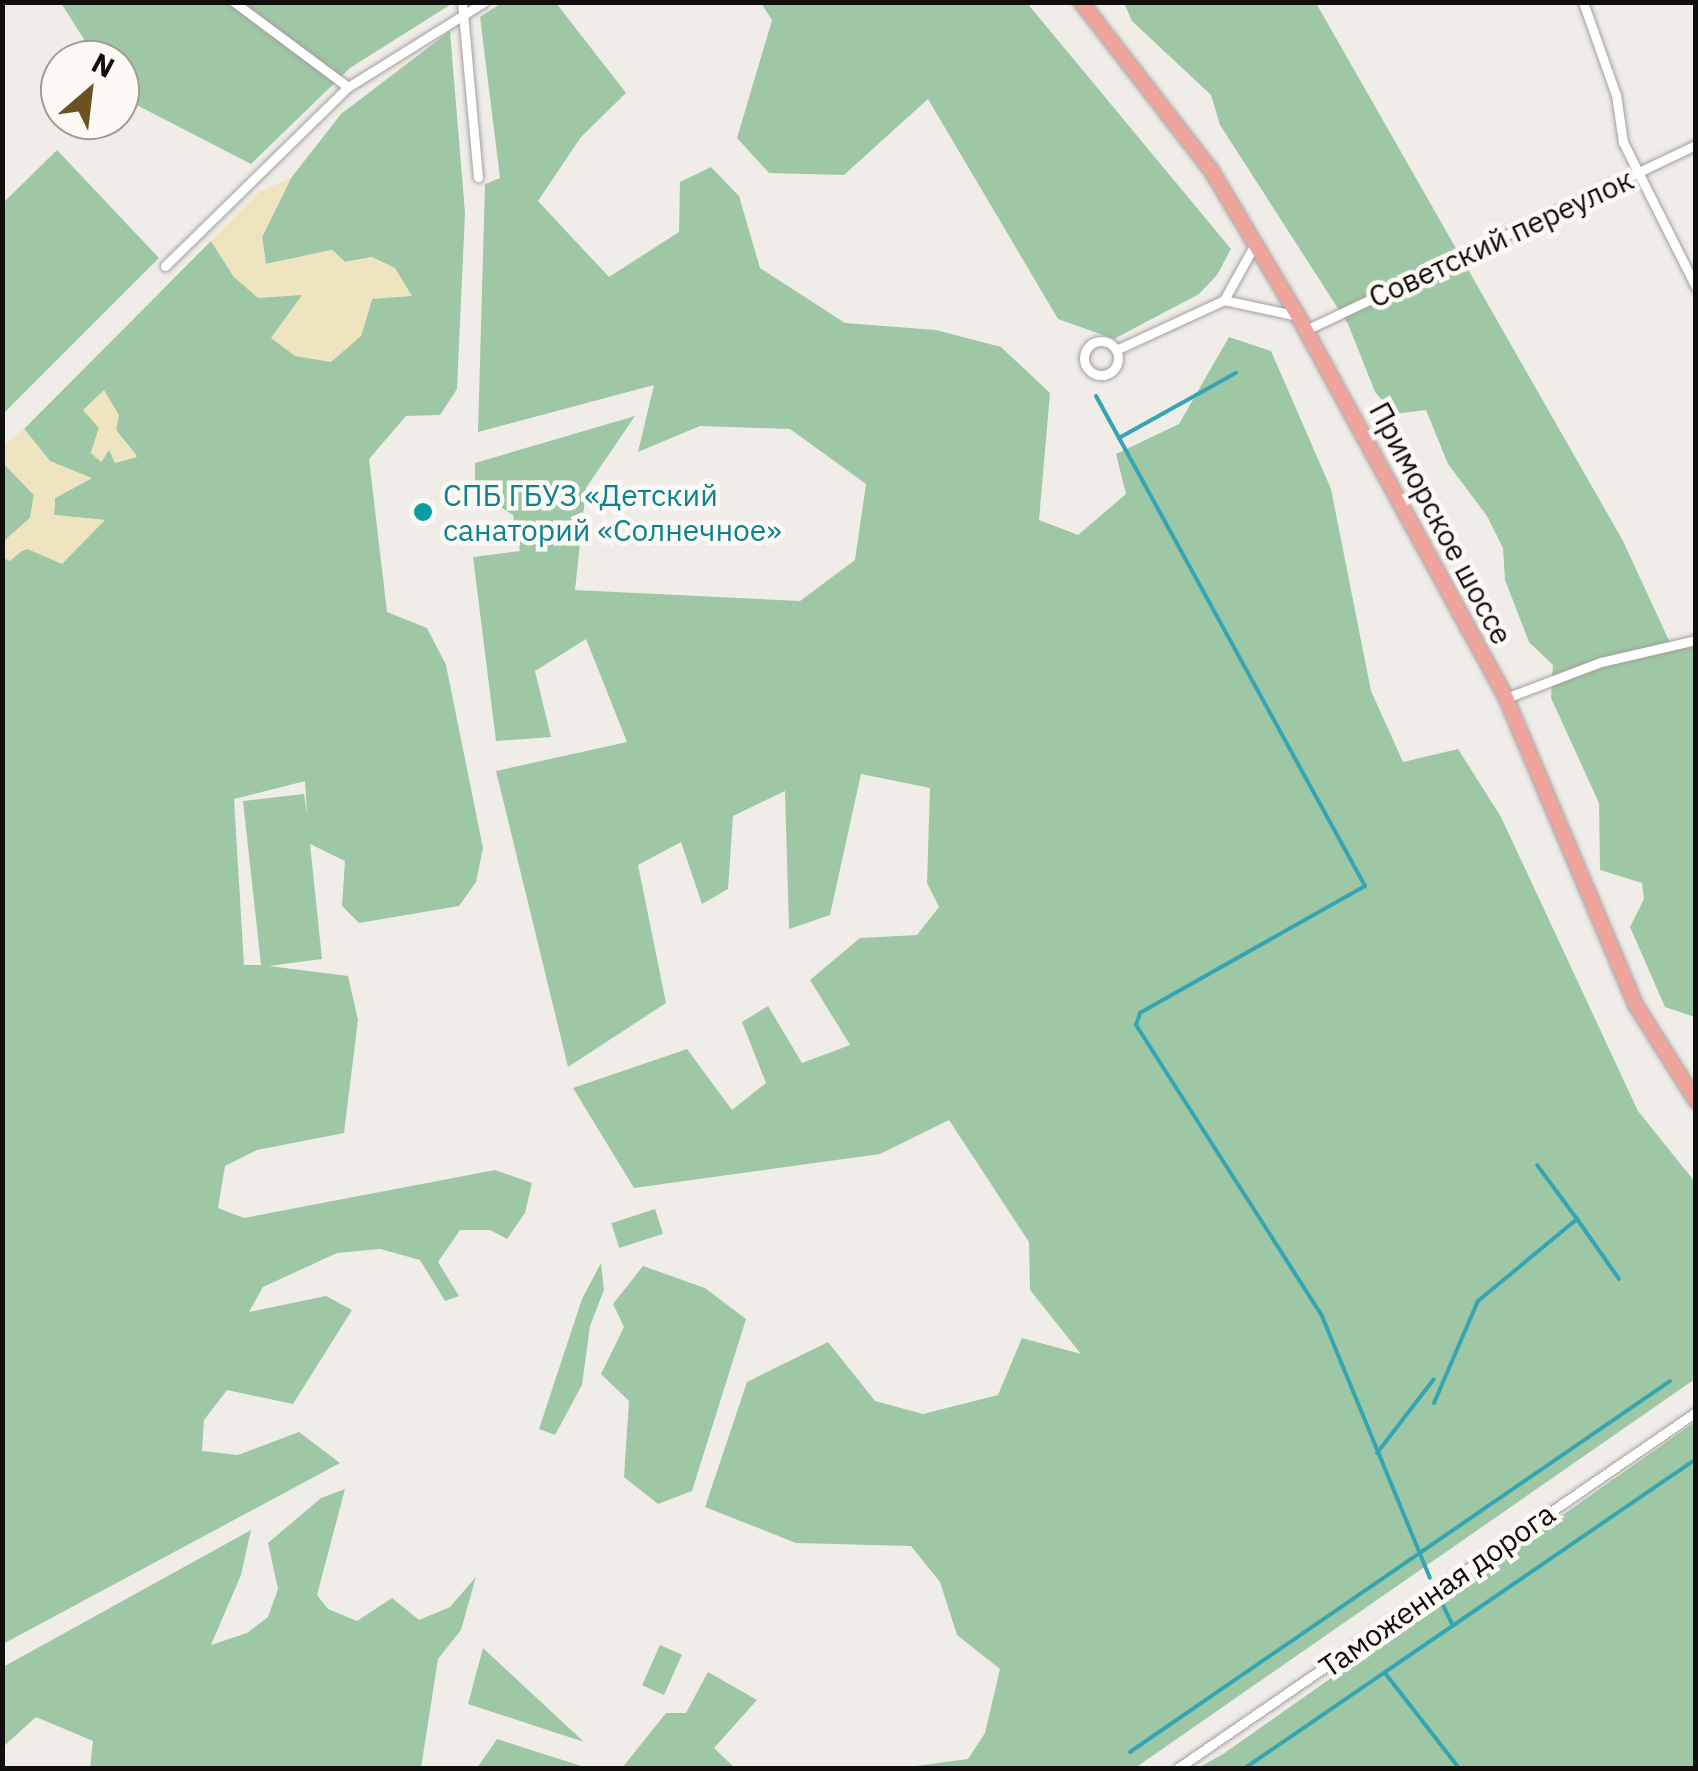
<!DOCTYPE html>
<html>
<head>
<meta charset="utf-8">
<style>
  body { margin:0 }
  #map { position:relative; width:1698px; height:1771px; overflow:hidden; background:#f0ede9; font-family:"IBM Plex Sans",sans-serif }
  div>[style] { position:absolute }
  .green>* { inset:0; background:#9ec8a5; transform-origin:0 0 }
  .sand>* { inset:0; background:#eee4bf }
  .stream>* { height:4px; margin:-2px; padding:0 2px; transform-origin:2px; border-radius:2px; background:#35a5b4 }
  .roads { filter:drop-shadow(0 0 2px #a3a09c) drop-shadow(0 0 2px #a3a09c) }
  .street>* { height:9px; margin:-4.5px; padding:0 4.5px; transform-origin:4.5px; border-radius:4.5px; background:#fff }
  .street>.ring { margin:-4.5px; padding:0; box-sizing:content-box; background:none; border:9px solid #fff; border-radius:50% }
  .primary>* { height:14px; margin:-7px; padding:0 7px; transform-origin:7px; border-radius:7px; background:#efa49d }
  .dots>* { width:28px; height:28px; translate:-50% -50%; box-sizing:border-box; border:5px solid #fdfaf6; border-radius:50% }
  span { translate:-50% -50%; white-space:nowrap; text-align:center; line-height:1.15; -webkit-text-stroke:9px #fdfaf6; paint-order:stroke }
  .street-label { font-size:30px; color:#0f0e0c }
  .culture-label { font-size:30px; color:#0d838f }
  .left { translate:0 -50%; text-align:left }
  .frame { position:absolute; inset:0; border:5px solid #0f0e0c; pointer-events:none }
  .north { position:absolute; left:40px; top:40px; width:100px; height:100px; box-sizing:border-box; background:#fdfaf6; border:2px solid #9e9c98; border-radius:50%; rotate:28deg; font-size:28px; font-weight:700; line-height:40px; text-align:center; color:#0f0e0c }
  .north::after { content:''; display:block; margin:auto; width:35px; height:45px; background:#6a5223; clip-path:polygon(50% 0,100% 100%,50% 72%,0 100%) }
</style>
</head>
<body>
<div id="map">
  <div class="green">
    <div style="clip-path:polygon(503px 2px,556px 3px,626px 93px,581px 137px,538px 201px,609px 277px,679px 232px,680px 182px,711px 167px,739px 196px,760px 268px,845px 323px,936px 330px,1001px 347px,1050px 393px,1039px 520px,1078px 535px,1126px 494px,1116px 454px,1179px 424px,1229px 337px,1271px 351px,1331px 489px,1371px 691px,1403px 762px,1458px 749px,1501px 817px,1638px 1111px,1695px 1182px,1695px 1379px,1135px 1768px,901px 1768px,968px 1759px,985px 1733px,1000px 1669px,957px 1635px,940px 1582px,911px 1546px,796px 1543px,705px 1507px,747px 1382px,828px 1342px,875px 1401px,923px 1414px,998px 1395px,1022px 1338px,1081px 1354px,1030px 1290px,1029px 1242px,949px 1120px,880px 1154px,634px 1188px,573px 1088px,687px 1049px,732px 1110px,766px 1083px,742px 1022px,768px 1006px,802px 1063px,850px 1045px,810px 980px,860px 938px,917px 935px,939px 907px,927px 883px,930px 788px,861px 774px,830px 915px,789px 929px,785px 791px,733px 816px,728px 889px,702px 904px,681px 842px,638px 865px,666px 1003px,568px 1067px,496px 771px,627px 742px,586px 639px,535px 671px,551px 737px,496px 741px,473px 557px,520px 551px,513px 515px,475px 490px,475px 463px,635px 416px,586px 488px,575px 590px,800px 601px,855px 560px,866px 484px,790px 429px,700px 426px,638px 452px,654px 385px,478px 432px,485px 184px,500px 178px,480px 17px)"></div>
    <div style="clip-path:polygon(61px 3px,453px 3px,350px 68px,251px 164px,123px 98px,120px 60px,97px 60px)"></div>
    <div style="clip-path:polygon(761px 3px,1027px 3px,1231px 249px,1217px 275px,1199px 294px,1114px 339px,1058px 319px,928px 99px,844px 175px,769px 173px,737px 138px,772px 20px)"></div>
    <div style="clip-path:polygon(1124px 3px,1316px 3px,1623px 541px,1671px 645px,1695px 640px,1695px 1017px,1665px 1007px,1630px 927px,1644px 899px,1642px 883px,1600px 870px,1599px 803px,1551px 698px,1553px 665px,1529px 642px,1505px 580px,1503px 548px,1487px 516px,1448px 464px,1426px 410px,1394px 414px,1375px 392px,1348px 324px,1220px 125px,1211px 95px,1132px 21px)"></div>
    <div style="clip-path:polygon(evenodd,450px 31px,465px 213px,457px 389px,440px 415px,406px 416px,369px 459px,387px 612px,427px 628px,446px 665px,483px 848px,476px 882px,459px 906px,359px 923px,342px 906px,345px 861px,310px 844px,322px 959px,269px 966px,348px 976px,358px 1020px,344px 1133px,257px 1150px,225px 1166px,218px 1208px,244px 1218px,495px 1170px,532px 1183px,525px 1213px,507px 1239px,490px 1230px,460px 1230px,438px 1262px,459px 1296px,445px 1301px,420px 1260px,380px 1249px,337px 1253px,263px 1287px,249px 1312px,326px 1296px,352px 1310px,293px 1404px,227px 1390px,204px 1420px,202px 1451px,238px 1455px,299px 1432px,340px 1463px,3px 1644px,3px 558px,104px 520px,54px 515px,55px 498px,90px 479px,50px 461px,24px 429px,211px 241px,234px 277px,303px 295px,272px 338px,361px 336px,372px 299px,372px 257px,345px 262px,332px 250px,266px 264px,262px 237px,291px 178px,341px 114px,450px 31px,99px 428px,116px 430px,137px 456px,109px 449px,102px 461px,91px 453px,99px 428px,450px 31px,305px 781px,307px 814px,304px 794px,243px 801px,261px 965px,244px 965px,234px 799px,305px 781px)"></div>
    <div style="clip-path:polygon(57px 150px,159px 258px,3px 414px,3px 203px)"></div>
    <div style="clip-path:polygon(2px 462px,34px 495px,30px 518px,3px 542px)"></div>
    <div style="left:655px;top:1209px;width:26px;height:46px;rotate:72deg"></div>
    <div style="clip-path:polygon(601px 1263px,604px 1290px,590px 1326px,582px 1385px,555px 1435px,539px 1429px,582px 1299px)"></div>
    <div style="clip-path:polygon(643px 1266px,705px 1288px,746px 1319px,692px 1491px,658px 1504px,624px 1477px,629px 1401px,601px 1374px,624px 1327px,613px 1304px)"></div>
    <div style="clip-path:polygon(1695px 1422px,1695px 1768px,1198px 1768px,1223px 1754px)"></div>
    <div style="clip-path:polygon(345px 1489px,317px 1595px,328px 1609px,357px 1621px,392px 1598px,419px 1620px,450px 1607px,476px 1577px,461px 1630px,438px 1659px,421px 1768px,90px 1768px,93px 1741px,36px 1717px,3px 1747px,3px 1667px,251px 1530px,241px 1575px,211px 1645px,247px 1633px,268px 1617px,278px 1589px,268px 1543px,321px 1498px)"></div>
    <div style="left:660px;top:1645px;width:24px;height:44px;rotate:24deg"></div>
    <div style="clip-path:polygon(483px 1648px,584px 1742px,468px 1704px)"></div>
    <div style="clip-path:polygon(708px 1672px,757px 1700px,714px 1748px,735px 1768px,622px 1768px,666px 1713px,686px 1713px)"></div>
    <div style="clip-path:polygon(497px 1739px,581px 1766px,584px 1768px,477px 1768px)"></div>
  </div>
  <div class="sand">
    <div style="clip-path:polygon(291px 178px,262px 237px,266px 264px,332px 250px,345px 262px,372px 257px,395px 268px,412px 296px,372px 299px,361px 336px,331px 362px,295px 356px,271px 338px,302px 295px,258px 298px,234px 277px,211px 241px,260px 191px)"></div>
    <div style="clip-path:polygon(104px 390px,119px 415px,116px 431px,137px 457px,115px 463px,109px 450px,101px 462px,91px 453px,99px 428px,83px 410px)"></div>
    <div style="clip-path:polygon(24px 429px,50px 461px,92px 478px,55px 498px,54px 515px,105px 520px,62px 564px,25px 548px,10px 561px,3px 558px,3px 542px,30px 518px,34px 495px,3px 462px,3px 445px)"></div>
  </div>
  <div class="stream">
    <div style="left:1096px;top:396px;width:559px;rotate:61.23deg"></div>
    <div style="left:1365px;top:886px;width:258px;rotate:150.6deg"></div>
    <div style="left:1140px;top:1013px;width:13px;rotate:108deg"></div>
    <div style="left:1136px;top:1025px;width:345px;rotate:57.4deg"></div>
    <div style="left:1322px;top:1316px;width:283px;rotate:67.6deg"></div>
    <div style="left:1119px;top:438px;width:134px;rotate:-29.1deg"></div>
    <div style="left:1577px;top:1219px;width:73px;rotate:55deg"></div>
    <div style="left:1434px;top:1403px;width:111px;rotate:-66.7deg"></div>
    <div style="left:1478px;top:1301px;width:129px;rotate:-39.6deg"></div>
    <div style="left:1577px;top:1219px;width:67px;rotate:-126.5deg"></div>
    <div style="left:1377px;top:1453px;width:93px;rotate:-52.4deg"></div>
    <div style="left:1439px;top:1597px;width:32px;rotate:64deg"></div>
    <div style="left:1385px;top:1673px;width:120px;rotate:52.1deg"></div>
    <div style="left:1130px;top:1752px;width:655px;rotate:-34.49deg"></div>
    <div style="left:1245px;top:1768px;width:547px;rotate:-34.42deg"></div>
  </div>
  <div class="roads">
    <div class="street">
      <div style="left:234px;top:2px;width:142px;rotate:36.7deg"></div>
      <div style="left:462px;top:2px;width:176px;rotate:84.8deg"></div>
      <div style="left:1583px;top:2px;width:99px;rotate:70.5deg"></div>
      <div style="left:1616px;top:95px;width:48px;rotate:81.5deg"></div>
      <div style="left:1623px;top:142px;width:162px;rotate:63.3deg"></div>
      <div style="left:165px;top:266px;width:256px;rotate:-44.4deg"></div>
      <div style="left:348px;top:87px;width:160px;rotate:-32deg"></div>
      <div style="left:1224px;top:300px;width:76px;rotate:12.2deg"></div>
      <div style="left:1306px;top:330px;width:432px;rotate:-25.4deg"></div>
      <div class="ring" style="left:1084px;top:341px;width:25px;height:25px"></div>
      <div style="left:1116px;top:350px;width:119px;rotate:-24.8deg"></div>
      <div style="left:1224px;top:300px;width:64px;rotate:-61deg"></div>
      <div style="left:1506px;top:698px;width:102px;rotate:-20.8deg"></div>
      <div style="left:1601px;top:662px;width:98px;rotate:-13deg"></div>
      <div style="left:1178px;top:1768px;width:629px;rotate:-34.5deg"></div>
    </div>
    <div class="primary">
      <div style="left:1081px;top:2px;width:212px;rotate:52.3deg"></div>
      <div style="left:1211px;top:170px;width:170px;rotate:59.2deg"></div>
      <div style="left:1298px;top:316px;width:435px;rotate:61.4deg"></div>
      <div style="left:1506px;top:698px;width:332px;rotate:67.1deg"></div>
      <div style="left:1635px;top:1004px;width:115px;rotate:57.8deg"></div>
    </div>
  </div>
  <div class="dots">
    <div style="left:423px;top:512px;background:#0f9aa8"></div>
  </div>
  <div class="street-label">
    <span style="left:1501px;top:238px;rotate:-25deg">Советский переулок</span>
    <span style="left:1441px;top:523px;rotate:62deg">Приморское шоссе</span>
    <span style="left:1437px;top:1590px;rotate:-35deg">Таможенная дорога</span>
  </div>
  <div class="culture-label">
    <span class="left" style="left:443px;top:512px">СПБ ГБУЗ «Детский<br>санаторий «Солнечное»</span>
  </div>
  <div class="frame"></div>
  <div class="north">N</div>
</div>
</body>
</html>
